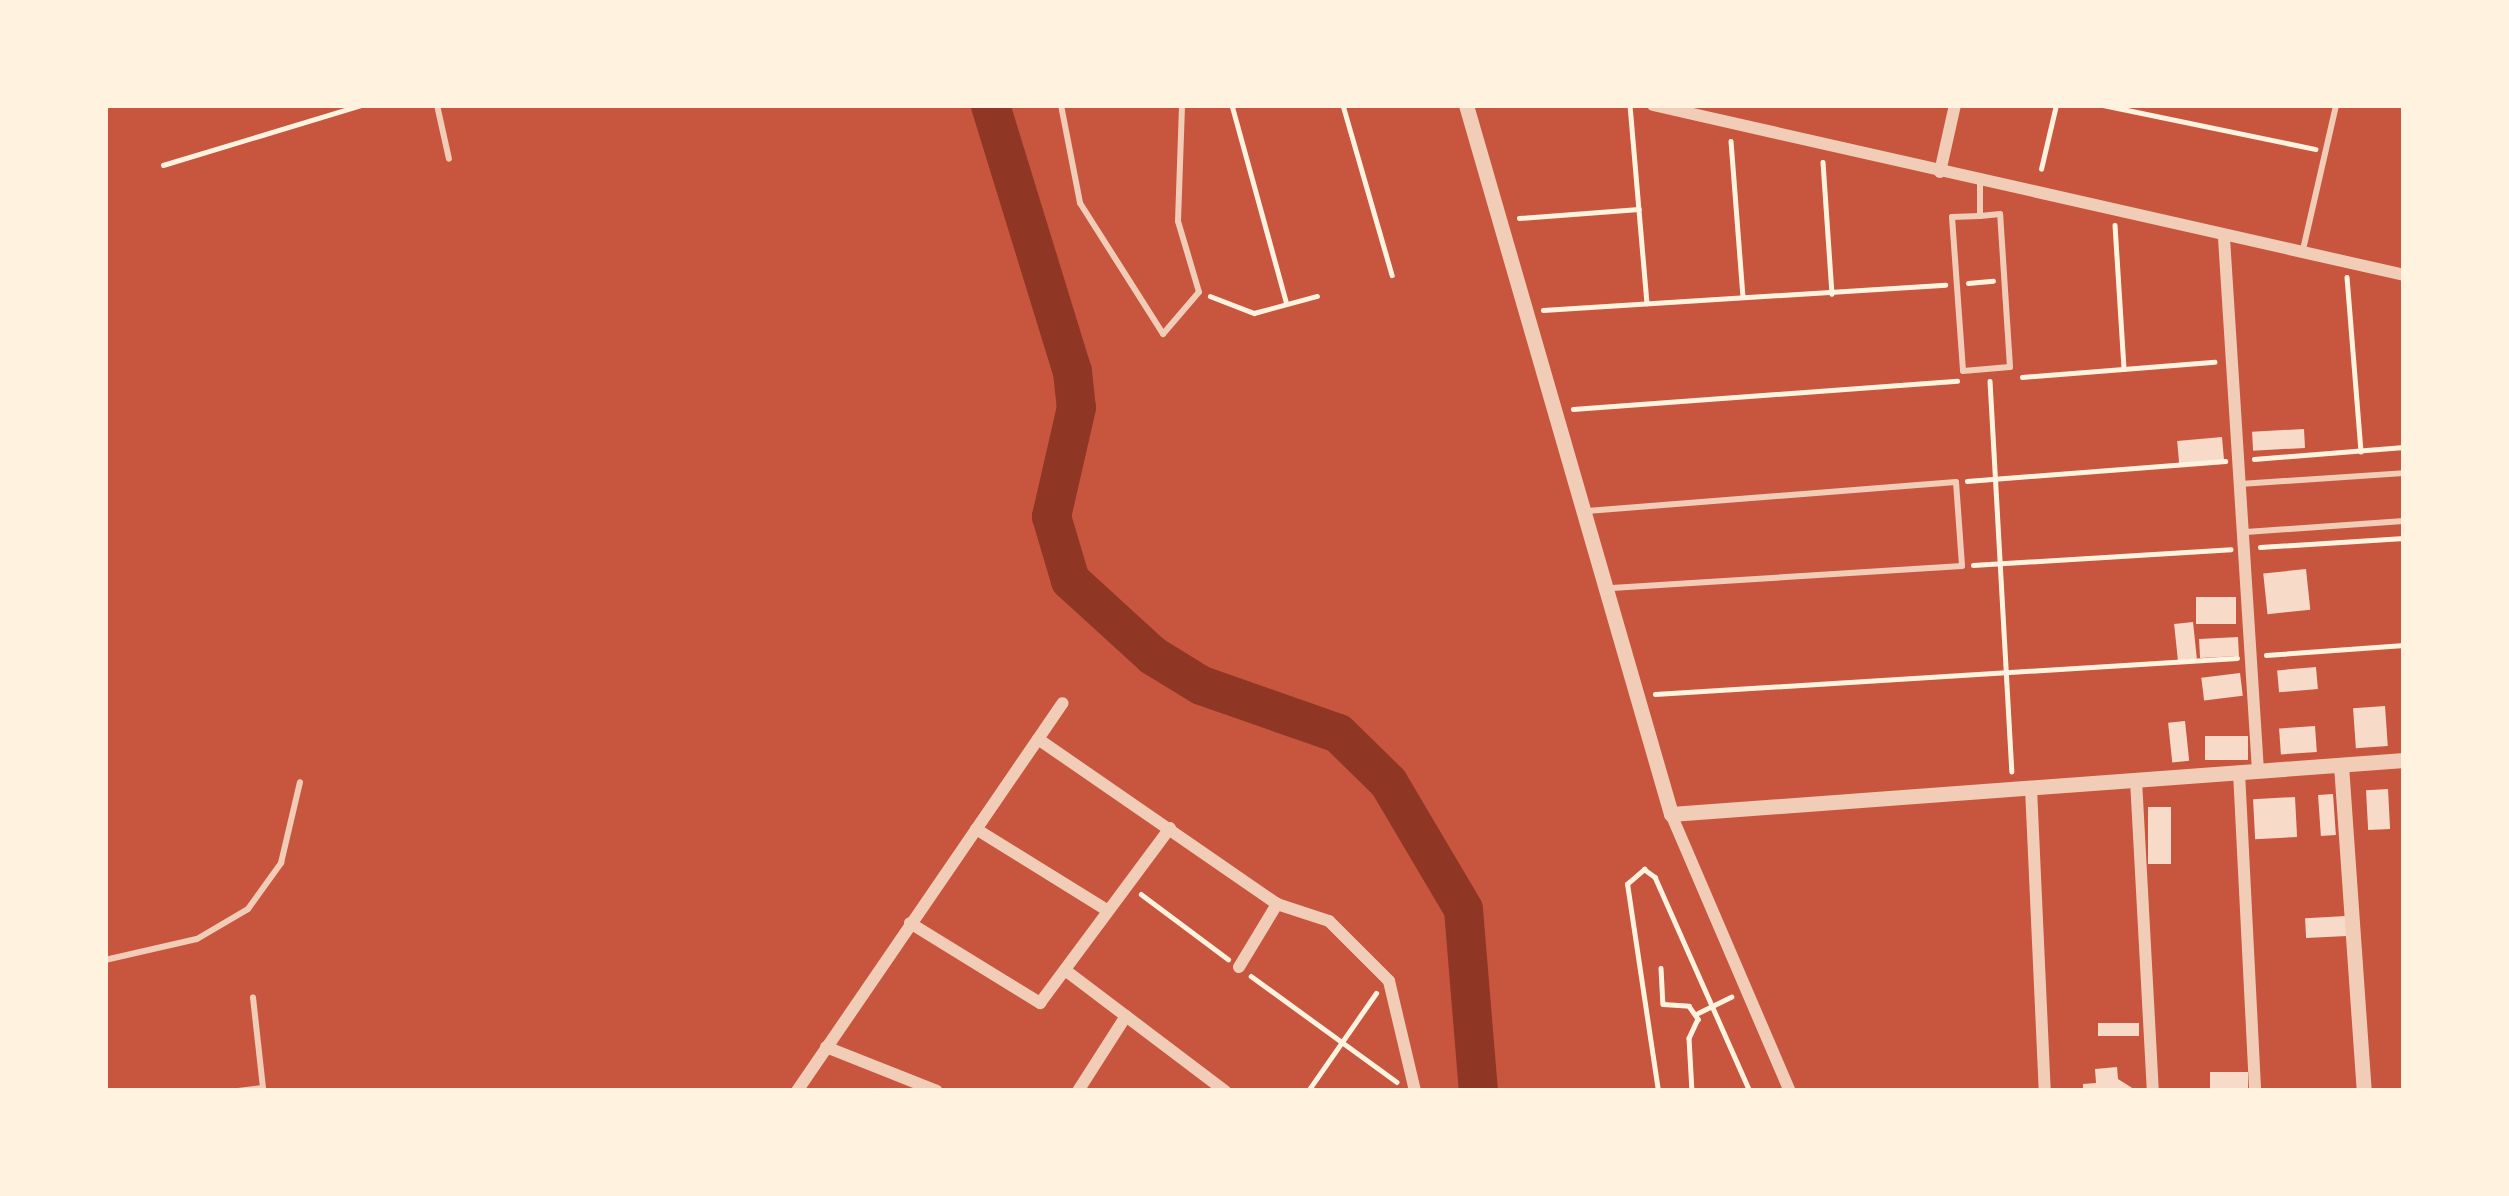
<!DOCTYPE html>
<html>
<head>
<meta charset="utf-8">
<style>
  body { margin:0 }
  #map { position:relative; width:2509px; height:1196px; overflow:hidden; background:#c8553d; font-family:"Titillium Web",sans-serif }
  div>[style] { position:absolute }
  .river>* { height:39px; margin:-19.5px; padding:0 19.5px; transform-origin:19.5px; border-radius:19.5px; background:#8f3625 }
  .building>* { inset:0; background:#f7dbc8; transform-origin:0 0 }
  .path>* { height:4.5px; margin:-2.25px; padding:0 2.25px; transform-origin:2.25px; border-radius:2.25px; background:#fff3e0 }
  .service>* { height:6px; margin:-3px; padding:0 3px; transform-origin:3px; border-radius:3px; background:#f1ccb7 }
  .minor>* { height:12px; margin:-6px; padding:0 6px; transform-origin:6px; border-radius:6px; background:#f1ccb7 }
  .tertiary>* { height:15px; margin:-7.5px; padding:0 7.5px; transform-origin:7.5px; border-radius:7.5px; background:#f1ccb7 }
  span { translate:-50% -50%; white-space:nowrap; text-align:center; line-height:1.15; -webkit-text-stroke:9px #fff3e0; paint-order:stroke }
  .frame { position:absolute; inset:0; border:108px solid #fff3e0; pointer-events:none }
</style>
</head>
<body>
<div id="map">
  <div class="river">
    <div style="left:990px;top:105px;width:278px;rotate:72.9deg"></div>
    <div style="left:1072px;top:371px;width:36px;rotate:84deg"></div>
    <div style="left:1076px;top:407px;width:112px;rotate:102.9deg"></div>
    <div style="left:1051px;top:516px;width:67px;rotate:73.5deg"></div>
    <div style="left:1070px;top:580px;width:111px;rotate:42.4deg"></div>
    <div style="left:1152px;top:655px;width:57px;rotate:31.5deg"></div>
    <div style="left:1201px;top:685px;width:145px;rotate:19.3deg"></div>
    <div style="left:1338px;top:733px;width:70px;rotate:44.4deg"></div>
    <div style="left:1388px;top:782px;width:147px;rotate:59.4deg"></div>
    <div style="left:1463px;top:909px;width:183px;rotate:85.3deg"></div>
  </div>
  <div class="building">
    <div style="left:2304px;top:429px;width:19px;height:52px;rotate:87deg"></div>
    <div style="left:2222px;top:437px;width:24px;height:45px;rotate:85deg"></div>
    <div style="left:2306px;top:569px;width:41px;height:43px;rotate:84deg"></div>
    <div style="left:2196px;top:597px;width:40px;height:27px"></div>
    <div style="left:2193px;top:622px;width:37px;height:19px;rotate:84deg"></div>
    <div style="left:2238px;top:637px;width:19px;height:39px;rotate:87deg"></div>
    <div style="left:2316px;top:667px;width:22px;height:39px;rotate:85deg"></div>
    <div style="left:2240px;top:673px;width:23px;height:39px;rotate:83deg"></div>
    <div style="left:2385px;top:706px;width:40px;height:32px;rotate:86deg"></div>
    <div style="left:2185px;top:721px;width:40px;height:17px;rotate:84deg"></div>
    <div style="left:2315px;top:726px;width:26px;height:36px;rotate:86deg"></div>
    <div style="left:2205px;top:736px;width:43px;height:24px"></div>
    <div style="left:2388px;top:789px;width:40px;height:22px;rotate:87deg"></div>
    <div style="left:2333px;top:794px;width:41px;height:15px;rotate:86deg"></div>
    <div style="left:2295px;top:797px;width:40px;height:42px;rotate:87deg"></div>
    <div style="left:2148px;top:807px;width:23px;height:57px"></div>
    <div style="left:2346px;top:916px;width:20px;height:41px;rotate:87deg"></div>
    <div style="left:2139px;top:1023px;width:13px;height:41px;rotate:90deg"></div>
    <div style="clip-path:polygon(2117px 1067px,2118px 1079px,2137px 1091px,2083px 1091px,2083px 1084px,2096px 1083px,2095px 1069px)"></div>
    <div style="left:2248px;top:1072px;width:19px;height:38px;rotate:90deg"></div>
  </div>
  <div class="path">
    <div style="left:1232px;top:105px;width:206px;rotate:74.6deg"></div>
    <div style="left:1343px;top:105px;width:177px;rotate:73.9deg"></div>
    <div style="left:1630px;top:105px;width:199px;rotate:85.1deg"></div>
    <div style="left:2103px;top:105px;width:217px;rotate:11.7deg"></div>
    <div style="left:1731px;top:141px;width:156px;rotate:85.6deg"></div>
    <div style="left:1823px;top:162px;width:132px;rotate:86.1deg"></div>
    <div style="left:163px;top:165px;width:208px;rotate:-16.8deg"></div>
    <div style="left:2041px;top:169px;width:66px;rotate:-76.8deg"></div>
    <div style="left:1519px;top:218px;width:120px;rotate:-4.3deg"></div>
    <div style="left:2115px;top:225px;width:144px;rotate:86.4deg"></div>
    <div style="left:2347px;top:277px;width:175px;rotate:85.4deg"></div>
    <div style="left:1968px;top:283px;width:25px;rotate:-5deg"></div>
    <div style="left:1210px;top:296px;width:47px;rotate:21.1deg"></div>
    <div style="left:1254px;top:313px;width:65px;rotate:-15.1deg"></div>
    <div style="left:1543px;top:310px;width:403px;rotate:-3.6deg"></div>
    <div style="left:2022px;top:377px;width:193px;rotate:-4.5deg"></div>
    <div style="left:1990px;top:381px;width:391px;rotate:86.8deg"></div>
    <div style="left:1573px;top:409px;width:385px;rotate:-4.2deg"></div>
    <div style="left:2254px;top:459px;width:150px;rotate:-4.6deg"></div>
    <div style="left:1967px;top:481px;width:259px;rotate:-4.4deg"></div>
    <div style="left:2260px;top:547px;width:144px;rotate:-3.6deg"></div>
    <div style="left:1973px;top:565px;width:258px;rotate:-3.5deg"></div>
    <div style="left:2266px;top:655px;width:138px;rotate:-4.1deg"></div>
    <div style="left:1655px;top:694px;width:583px;rotate:-3.54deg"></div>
    <div style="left:1141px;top:894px;width:109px;rotate:36.8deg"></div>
    <div style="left:1661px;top:968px;width:36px;rotate:87deg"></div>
    <div style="left:1663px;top:1004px;width:26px;rotate:4deg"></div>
    <div style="left:1689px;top:1006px;width:16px;rotate:55deg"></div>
    <div style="left:1698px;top:1019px;width:21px;rotate:115deg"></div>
    <div style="left:1689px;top:1038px;width:53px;rotate:86.8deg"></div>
    <div style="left:1251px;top:976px;width:180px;rotate:36deg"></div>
    <div style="left:1698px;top:1013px;width:37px;rotate:-26deg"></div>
    <div style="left:1308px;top:1091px;width:119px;rotate:-55.2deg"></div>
    <div style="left:1658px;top:1091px;width:209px;rotate:-98.5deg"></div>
    <div style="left:1627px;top:884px;width:23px;rotate:-41deg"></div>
    <div style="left:1644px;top:869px;width:14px;rotate:36deg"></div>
    <div style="left:1655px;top:877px;width:234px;rotate:66.1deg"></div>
  </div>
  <div class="service">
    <div style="left:437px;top:105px;width:55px;rotate:77.5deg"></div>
    <div style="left:1061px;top:105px;width:100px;rotate:79deg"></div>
    <div style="left:1080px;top:203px;width:155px;rotate:57.6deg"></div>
    <div style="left:1163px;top:334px;width:55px;rotate:-49.4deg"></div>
    <div style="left:1199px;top:292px;width:74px;rotate:-106.5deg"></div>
    <div style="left:1178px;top:221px;width:116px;rotate:-88deg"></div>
    <div style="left:1980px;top:216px;width:28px;rotate:178deg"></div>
    <div style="left:1952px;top:217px;width:154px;rotate:85.9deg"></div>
    <div style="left:1963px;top:371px;width:47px;rotate:-4.9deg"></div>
    <div style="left:2010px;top:367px;width:153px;rotate:-93.7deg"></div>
    <div style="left:2000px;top:214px;width:20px;rotate:174deg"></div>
    <div style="left:1980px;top:216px;width:34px;rotate:-90deg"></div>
    <div style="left:2302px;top:254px;width:153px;rotate:-77.1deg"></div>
    <div style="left:2240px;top:484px;width:164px;rotate:-3.8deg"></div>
    <div style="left:1587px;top:511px;width:370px;rotate:-4.5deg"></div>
    <div style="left:1956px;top:482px;width:84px;rotate:85.9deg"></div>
    <div style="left:1962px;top:566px;width:355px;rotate:176.4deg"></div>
    <div style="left:2246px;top:532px;width:158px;rotate:-4deg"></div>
    <div style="left:105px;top:960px;width:94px;rotate:-12.9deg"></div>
    <div style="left:197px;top:939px;width:59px;rotate:-30.5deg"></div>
    <div style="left:248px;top:909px;width:57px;rotate:-54.3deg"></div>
    <div style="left:281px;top:863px;width:83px;rotate:-76.8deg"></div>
    <div style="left:238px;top:1091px;width:25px;rotate:-7deg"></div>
    <div style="left:263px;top:1088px;width:91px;rotate:-96.3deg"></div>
  </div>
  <div class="minor">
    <div style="left:1653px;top:105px;width:770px;rotate:12.75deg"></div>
    <div style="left:1940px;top:172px;width:69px;rotate:-77.4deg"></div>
    <div style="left:2224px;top:238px;width:534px;rotate:86.35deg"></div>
    <div style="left:1038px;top:739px;width:290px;rotate:34.6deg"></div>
    <div style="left:1277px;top:904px;width:55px;rotate:18.1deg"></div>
    <div style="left:1329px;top:921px;width:85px;rotate:45deg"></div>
    <div style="left:1389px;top:981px;width:113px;rotate:76.7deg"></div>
    <div style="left:2239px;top:772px;width:319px;rotate:87.1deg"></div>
    <div style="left:2136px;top:780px;width:311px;rotate:86.9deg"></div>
    <div style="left:2031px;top:788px;width:303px;rotate:87.4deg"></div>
    <div style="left:1671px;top:814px;width:301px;rotate:66.8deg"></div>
    <div style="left:976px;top:829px;width:155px;rotate:31.8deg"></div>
    <div style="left:910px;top:923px;width:153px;rotate:31.6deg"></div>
    <div style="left:1040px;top:1003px;width:218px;rotate:-53.4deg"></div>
    <div style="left:1239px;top:967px;width:74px;rotate:-58.9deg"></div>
    <div style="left:1065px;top:970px;width:201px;rotate:37.1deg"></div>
    <div style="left:826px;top:1047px;width:119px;rotate:21.6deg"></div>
    <div style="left:797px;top:1091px;width:470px;rotate:-55.6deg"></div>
    <div style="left:1078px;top:1091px;width:89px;rotate:-57.4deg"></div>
  </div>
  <div class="tertiary">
    <div style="left:1466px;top:105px;width:738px;rotate:73.87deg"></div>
    <div style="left:1671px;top:814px;width:735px;rotate:-4.21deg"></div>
    <div style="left:2341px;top:765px;width:327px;rotate:86deg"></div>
  </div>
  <div class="frame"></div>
</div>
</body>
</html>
